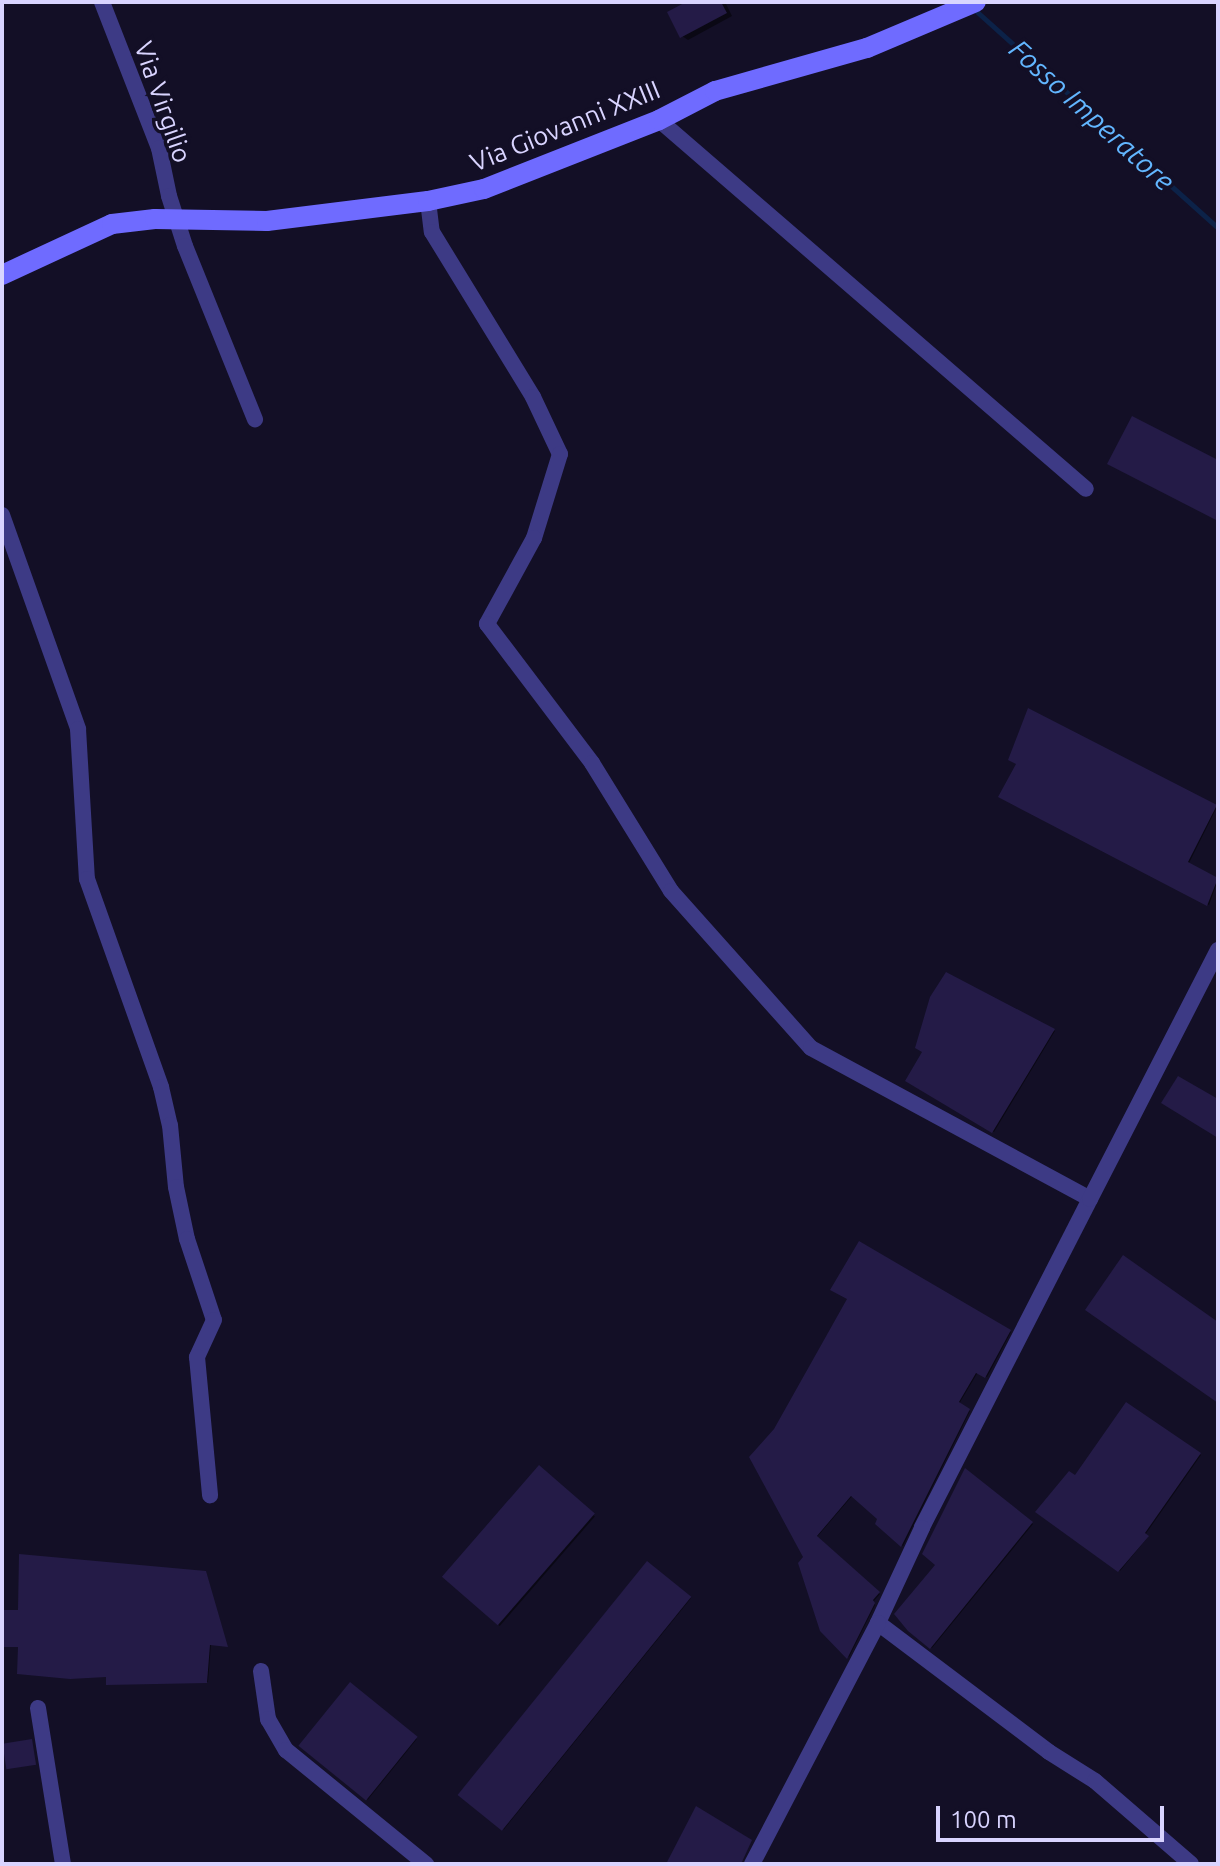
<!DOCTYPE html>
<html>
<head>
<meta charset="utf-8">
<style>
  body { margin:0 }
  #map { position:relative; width:1220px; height:1866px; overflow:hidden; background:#130f26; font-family:Ubuntu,sans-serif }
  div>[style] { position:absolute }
  .shadow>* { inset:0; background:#0007; transform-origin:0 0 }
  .stream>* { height:5px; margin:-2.5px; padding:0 2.5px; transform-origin:2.5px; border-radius:2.5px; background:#0c2248 }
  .building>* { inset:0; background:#241b47; transform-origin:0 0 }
  .street>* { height:16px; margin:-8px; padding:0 8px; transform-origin:8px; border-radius:8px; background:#3d3a85 }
  .secondary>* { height:20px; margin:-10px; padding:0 10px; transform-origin:10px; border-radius:10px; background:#6f6bff }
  span { translate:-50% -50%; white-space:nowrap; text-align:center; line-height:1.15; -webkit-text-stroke:7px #130f26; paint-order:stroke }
  .street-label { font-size:26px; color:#d9d4ff }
  .water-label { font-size:28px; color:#62b6ff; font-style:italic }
  .frame { position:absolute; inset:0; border:4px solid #d9d4ff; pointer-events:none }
  .scale { position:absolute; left:936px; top:1806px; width:228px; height:36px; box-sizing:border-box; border:4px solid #d9d4ff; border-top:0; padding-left:10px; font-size:24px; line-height:28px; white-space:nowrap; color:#d9d4ff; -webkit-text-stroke:6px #130f26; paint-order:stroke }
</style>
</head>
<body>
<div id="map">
  <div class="shadow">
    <div style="clip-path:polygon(690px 2px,725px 2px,732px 16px,688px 40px,682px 36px)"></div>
    <div style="clip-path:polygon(1029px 710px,1217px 807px,1188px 865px,1218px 880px,1209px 905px,1001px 797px,1018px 763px)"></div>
    <div style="clip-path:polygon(947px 975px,1055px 1031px,994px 1132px,908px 1080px,925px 1051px)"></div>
    <div style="clip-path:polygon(860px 1244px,1011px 1332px,987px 1377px,978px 1372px,959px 1404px,970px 1411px,903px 1546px,877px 1524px,880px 1518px,853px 1495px,817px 1537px,880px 1594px,873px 1602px,875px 1605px,849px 1657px,822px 1630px,776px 1430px,850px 1299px)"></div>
    <div style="clip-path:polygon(1127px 1404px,1201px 1455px,1145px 1535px,1148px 1537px,1120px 1571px,1038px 1512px,1075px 1478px)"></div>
    <div style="left:539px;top:1468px;width:74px;height:145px;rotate:41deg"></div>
    <div style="clip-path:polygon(966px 1471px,1033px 1524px,932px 1648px,909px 1630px,938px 1564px)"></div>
    <div style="left:648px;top:1564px;width:55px;height:297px;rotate:39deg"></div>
    <div style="clip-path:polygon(2px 1612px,211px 1644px,208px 1682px,109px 1684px,108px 1677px,20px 1647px,2px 1647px)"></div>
    <div style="left:350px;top:1685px;width:86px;height:78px;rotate:39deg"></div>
  </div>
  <div class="stream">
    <div style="left:975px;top:10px;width:326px;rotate:41.9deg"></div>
  </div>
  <div class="building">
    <div style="clip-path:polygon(686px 2px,721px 2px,727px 13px,680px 38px,667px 12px)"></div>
    <div style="clip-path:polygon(1132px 416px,1218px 460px,1218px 521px,1107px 464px)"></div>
    <div style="clip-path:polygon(1028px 708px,1217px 805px,1188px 862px,1218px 878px,1207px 906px,998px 797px,1016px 764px,1008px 760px)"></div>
    <div style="clip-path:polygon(946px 972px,1055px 1029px,992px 1133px,905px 1081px,922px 1052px,915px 1048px,930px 997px)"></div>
    <div style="clip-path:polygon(1178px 1076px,1218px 1099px,1218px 1138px,1161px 1103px)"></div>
    <div style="clip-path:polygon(859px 1241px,1011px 1330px,985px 1378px,976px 1373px,959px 1402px,970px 1409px,901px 1547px,875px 1524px,877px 1519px,851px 1496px,817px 1536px,880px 1592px,873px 1600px,875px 1603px,847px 1659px,820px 1631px,798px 1563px,803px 1557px,749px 1457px,774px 1429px,847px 1299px,830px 1290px)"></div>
    <div style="clip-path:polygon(1123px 1255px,1218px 1322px,1218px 1403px,1085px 1310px)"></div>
    <div style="clip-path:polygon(1126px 1402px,1201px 1453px,1145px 1533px,1149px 1536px,1118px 1572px,1035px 1512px,1069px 1471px,1075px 1475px)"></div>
    <div style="left:539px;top:1465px;width:74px;height:148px;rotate:41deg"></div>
    <div style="clip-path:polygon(965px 1468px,1033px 1522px,930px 1649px,908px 1631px,894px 1614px,935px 1565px,922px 1554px)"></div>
    <div style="clip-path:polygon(19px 1554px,206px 1571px,228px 1647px,210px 1645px,207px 1683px,106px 1685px,106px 1677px,70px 1679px,17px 1674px,18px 1647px,2px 1647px,2px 1610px,18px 1610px)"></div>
    <div style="left:647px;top:1561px;width:57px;height:301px;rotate:39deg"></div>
    <div style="left:350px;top:1682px;width:87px;height:82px;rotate:39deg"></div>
    <div style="left:32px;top:1739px;width:26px;height:30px;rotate:81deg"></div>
    <div style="clip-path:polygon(696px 1806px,752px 1840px,741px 1864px,666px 1864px)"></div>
  </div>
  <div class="street">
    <div style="left:102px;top:2px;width:157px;rotate:68.7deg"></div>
    <div style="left:159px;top:148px;width:49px;rotate:78.2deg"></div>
    <div style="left:169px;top:196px;width:52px;rotate:72.3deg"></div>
    <div style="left:185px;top:246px;width:187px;rotate:68deg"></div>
    <div style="left:659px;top:120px;width:564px;rotate:40.83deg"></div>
    <div style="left:428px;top:201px;width:31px;rotate:83deg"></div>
    <div style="left:432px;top:232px;width:193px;rotate:58.5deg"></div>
    <div style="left:533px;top:397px;width:63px;rotate:64.7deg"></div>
    <div style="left:560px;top:454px;width:88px;rotate:107.2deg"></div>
    <div style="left:534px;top:538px;width:98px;rotate:118.7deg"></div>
    <div style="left:487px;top:624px;width:174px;rotate:52.9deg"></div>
    <div style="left:592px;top:763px;width:150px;rotate:58.3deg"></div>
    <div style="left:671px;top:891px;width:210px;rotate:48.3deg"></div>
    <div style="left:811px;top:1048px;width:317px;rotate:28.4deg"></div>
    <div style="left:1090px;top:1199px;width:369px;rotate:117.1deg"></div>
    <div style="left:922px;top:1528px;width:105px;rotate:114.9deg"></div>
    <div style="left:878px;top:1623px;width:214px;rotate:37deg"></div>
    <div style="left:1049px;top:1752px;width:54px;rotate:32.2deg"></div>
    <div style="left:1095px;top:1781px;width:127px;rotate:40.8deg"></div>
    <div style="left:2px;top:515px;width:227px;rotate:70.4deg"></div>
    <div style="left:78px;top:729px;width:150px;rotate:86.6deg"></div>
    <div style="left:87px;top:879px;width:221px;rotate:70.4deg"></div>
    <div style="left:161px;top:1087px;width:39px;rotate:77deg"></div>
    <div style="left:170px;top:1125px;width:62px;rotate:84.5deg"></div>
    <div style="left:176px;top:1187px;width:53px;rotate:78.1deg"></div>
    <div style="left:187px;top:1239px;width:85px;rotate:71.6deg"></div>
    <div style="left:214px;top:1320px;width:41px;rotate:114.7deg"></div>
    <div style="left:197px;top:1357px;width:139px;rotate:84.6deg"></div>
    <div style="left:1090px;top:1199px;width:280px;rotate:-62.8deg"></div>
    <div style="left:261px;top:1671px;width:49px;rotate:81.7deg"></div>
    <div style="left:268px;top:1719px;width:36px;rotate:60deg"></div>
    <div style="left:286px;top:1750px;width:181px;rotate:39.2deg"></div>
    <div style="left:38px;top:1708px;width:158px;rotate:80.9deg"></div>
    <div style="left:752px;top:1864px;width:272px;rotate:-62.4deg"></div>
  </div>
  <div class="secondary">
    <div style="left:2px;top:275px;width:121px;rotate:-24.9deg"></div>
    <div style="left:112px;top:224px;width:43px;rotate:-6.6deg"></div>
    <div style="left:155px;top:219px;width:112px;rotate:1deg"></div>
    <div style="left:267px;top:221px;width:162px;rotate:-7.1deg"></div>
    <div style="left:428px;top:201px;width:57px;rotate:-12.1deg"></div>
    <div style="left:484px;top:189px;width:188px;rotate:-21.5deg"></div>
    <div style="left:659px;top:120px;width:63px;rotate:-27.4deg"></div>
    <div style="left:715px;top:91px;width:158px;rotate:-15.8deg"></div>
    <div style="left:867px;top:48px;width:118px;rotate:-22.9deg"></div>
  </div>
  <div class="street-label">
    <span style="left:163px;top:102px;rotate:71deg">Via Virgilio</span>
    <span style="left:565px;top:126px;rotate:-22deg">Via Giovanni XXIII</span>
  </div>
  <div class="water-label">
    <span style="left:1092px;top:115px;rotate:42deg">Fosso Imperatore</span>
  </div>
  <div class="frame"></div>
  <div class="scale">100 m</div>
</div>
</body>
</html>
